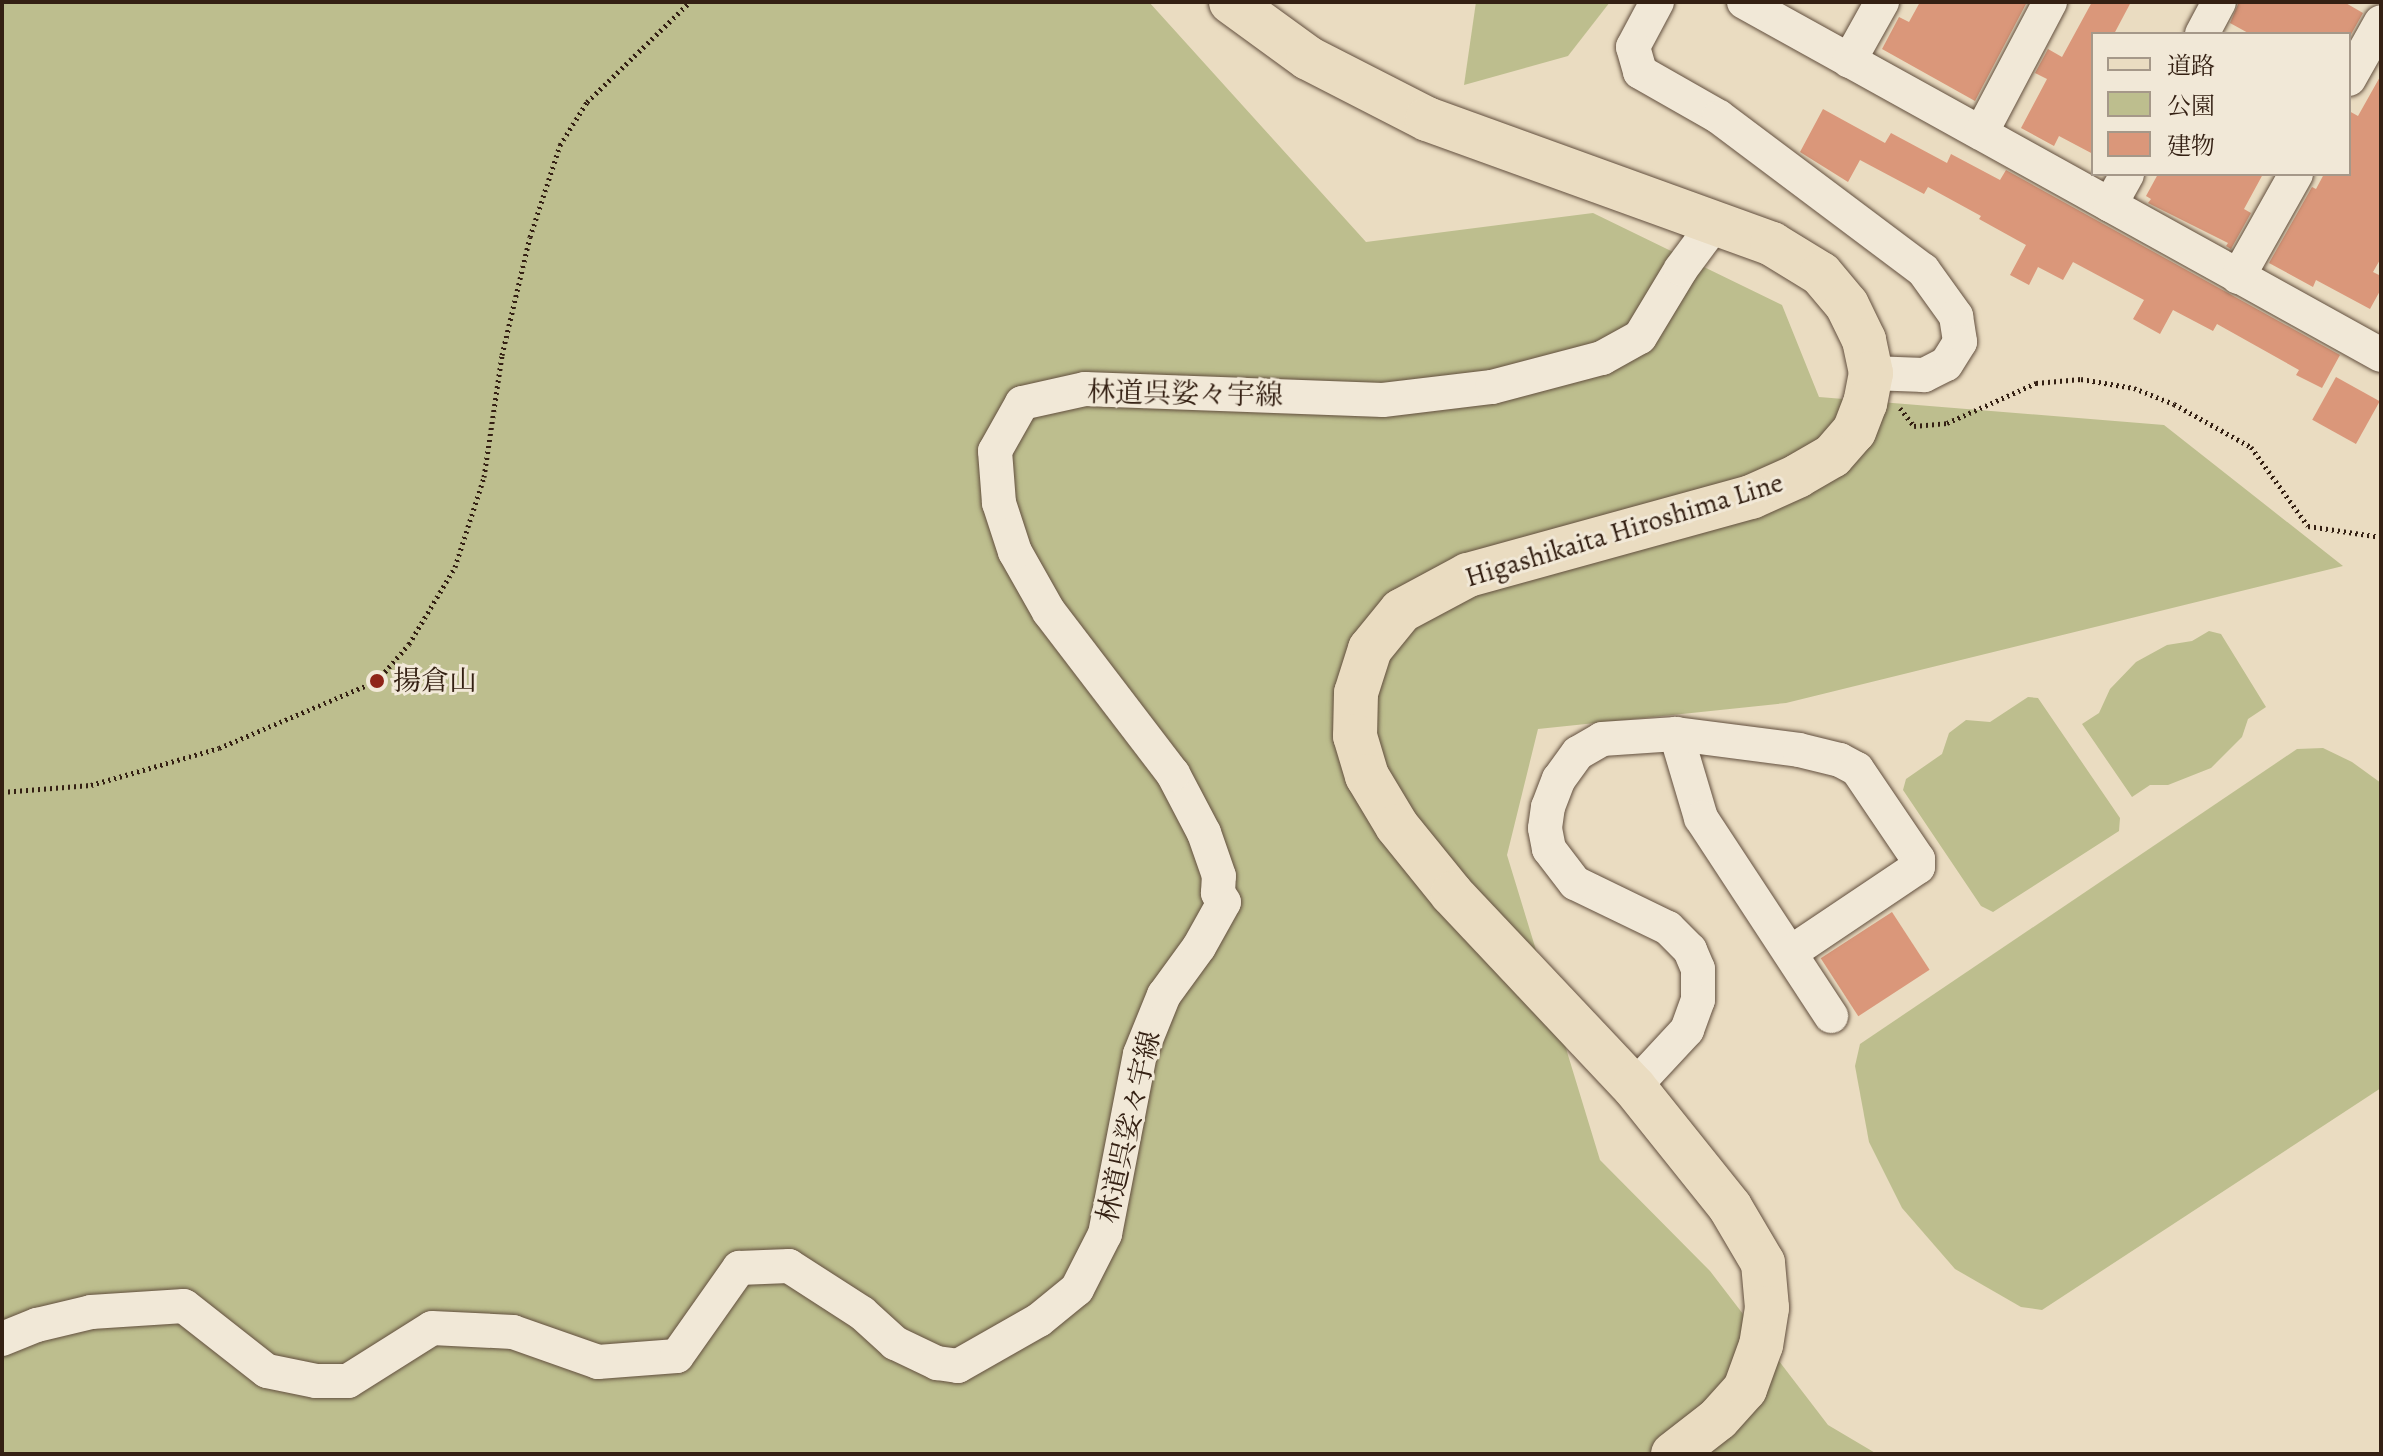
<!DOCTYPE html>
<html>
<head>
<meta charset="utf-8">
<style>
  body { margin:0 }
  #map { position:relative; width:2383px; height:1456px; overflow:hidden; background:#eadcc1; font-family:Alegreya,"Noto Serif JP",serif }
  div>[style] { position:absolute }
  .green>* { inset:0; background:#bdbe8e }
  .building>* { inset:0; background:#da977a; transform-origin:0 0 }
  .path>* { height:5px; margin-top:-2.5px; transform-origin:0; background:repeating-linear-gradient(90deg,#342013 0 2px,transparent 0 6px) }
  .roads { filter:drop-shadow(0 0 2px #624f3e) drop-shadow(0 0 2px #624f3e) }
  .minor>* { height:34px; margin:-17px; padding:0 17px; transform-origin:17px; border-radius:17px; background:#f1e8d7 }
  .major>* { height:44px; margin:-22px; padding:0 22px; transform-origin:22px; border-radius:22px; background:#eadcc1 }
  .dots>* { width:22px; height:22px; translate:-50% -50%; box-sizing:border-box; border:4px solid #f1e8d7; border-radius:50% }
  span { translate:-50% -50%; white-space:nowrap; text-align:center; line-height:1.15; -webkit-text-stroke:6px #f1e8d7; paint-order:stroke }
  .street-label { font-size:28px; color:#342013 }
  .poi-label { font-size:28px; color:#342013 }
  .left { translate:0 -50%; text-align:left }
  .frame { position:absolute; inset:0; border:4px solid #342013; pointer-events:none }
  .legend { position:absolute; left:2091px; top:32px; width:260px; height:144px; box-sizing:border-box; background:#f1e8d7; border:2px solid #a59889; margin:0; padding:10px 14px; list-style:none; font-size:24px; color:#342013 }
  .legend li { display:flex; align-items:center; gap:16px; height:40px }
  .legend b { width:40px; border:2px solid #a59889 }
</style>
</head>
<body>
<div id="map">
  <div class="green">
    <div style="clip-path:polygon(2px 2px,1149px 2px,1366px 242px,1593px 213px,1782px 305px,1819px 397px,2164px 425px,2343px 566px,1786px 703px,1538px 729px,1507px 855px,1600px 1160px,1710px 1271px,1828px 1425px,1877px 1454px,2px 1454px)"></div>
    <div style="clip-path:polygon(1476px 2px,1610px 2px,1568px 56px,1464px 85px)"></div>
    <div style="clip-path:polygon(2209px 631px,2221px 634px,2266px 707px,2248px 719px,2242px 737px,2211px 768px,2168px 785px,2150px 785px,2132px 797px,2082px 724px,2099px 713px,2110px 689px,2136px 662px,2167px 645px,2192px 641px)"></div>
    <div style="clip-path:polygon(2028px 697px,2038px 698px,2120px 818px,2119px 831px,1993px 912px,1981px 906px,1903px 790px,1906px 779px,1942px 754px,1949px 733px,1966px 720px,1990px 722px)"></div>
    <div style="clip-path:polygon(2323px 748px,2352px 762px,2381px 783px,2381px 1088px,2042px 1310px,2021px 1307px,1955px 1269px,1902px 1208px,1869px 1142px,1855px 1066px,1860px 1044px,2297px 749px)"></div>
  </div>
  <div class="building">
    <div style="clip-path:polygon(1920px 2px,2027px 2px,1975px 101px,1882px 49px,1899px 17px,1909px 22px)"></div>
    <div style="clip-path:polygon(2092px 2px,2131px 2px,2114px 34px,2093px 34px,2093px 154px,2059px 136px,2054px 146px,2021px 128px,2047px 79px,2035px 73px,2048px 49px,2062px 57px)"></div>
    <div style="clip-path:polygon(2239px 2px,2344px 2px,2363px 13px,2349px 38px,2349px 34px,2250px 34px,2230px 23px)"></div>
    <div style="clip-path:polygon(2381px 75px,2381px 258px,2373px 272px,2381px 276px,2381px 289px,2370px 309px,2316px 280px,2313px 287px,2269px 263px,2312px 187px,2316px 189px,2324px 174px,2349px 174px,2349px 111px,2358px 116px)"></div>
    <div style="clip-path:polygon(1823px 109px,1885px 143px,1891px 133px,1947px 163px,1951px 154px,2000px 180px,2006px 170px,2340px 355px,2322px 388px,2296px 375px,2299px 370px,2217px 324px,2213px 331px,2173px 310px,2160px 334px,2133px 319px,2144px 300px,2073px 262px,2063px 280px,2038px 267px,2029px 285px,2010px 275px,2026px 245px,1979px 219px,1981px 216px,1928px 187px,1924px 194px,1860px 160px,1848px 182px,1800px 152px)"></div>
    <div style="clip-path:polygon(2158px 174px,2263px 174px,2244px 209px,2251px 213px,2231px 249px,2226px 246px,2228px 243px,2148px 203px,2151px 199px,2146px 196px)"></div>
    <div style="left:2336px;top:377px;width:50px;height:49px;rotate:29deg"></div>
    <div style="left:1892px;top:912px;width:69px;height:85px;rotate:57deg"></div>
  </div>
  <div class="path">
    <div style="left:1900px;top:408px;width:23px;rotate:52deg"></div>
    <div style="left:1914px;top:426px;width:33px;rotate:-5deg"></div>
    <div style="left:1947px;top:423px;width:98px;rotate:-24.2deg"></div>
    <div style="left:2036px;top:383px;width:45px;rotate:-5.1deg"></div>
    <div style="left:2081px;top:379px;width:54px;rotate:9.6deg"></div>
    <div style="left:2134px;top:388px;width:43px;rotate:21.8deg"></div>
    <div style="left:2174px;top:404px;width:88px;rotate:29.2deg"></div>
    <div style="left:2251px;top:447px;width:97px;rotate:54.2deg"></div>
    <div style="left:2308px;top:526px;width:74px;rotate:8.6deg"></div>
    <div style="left:2px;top:792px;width:89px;rotate:-4.5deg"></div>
    <div style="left:91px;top:785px;width:133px;rotate:-16.1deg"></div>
    <div style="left:219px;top:748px;width:172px;rotate:-23deg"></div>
    <div style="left:377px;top:681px;width:49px;rotate:-49.1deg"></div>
    <div style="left:409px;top:644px;width:90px;rotate:-59.1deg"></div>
    <div style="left:455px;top:567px;width:95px;rotate:-72.1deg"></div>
    <div style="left:484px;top:477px;width:123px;rotate:-81.6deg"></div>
    <div style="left:502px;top:355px;width:121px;rotate:-76.7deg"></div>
    <div style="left:530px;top:237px;width:97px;rotate:-71.9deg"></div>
    <div style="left:560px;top:145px;width:51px;rotate:-57.9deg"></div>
    <div style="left:587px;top:102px;width:144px;rotate:-44.2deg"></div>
  </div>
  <div class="roads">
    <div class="minor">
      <div style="left:1657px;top:2px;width:51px;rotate:118.1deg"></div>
      <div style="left:1633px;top:47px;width:26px;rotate:74deg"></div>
      <div style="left:1640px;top:72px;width:91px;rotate:29.7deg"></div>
      <div style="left:1719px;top:117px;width:255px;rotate:36.9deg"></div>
      <div style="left:1923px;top:270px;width:57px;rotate:54.3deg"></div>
      <div style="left:1956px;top:316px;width:26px;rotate:81deg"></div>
      <div style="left:1960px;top:342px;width:26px;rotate:122deg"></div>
      <div style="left:1946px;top:364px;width:25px;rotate:153deg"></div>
      <div style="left:1924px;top:375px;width:53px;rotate:-177.8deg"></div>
      <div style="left:1744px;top:2px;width:728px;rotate:28.99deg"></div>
      <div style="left:2202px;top:34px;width:36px;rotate:-62deg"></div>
      <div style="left:1849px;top:61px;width:68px;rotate:-60.8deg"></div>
      <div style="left:2349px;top:79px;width:65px;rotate:-60.7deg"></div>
      <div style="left:1981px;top:133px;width:148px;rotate:-62.2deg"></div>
      <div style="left:2110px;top:205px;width:35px;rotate:-61deg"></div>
      <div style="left:2238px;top:277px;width:118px;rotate:-60.6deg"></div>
      <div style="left:1676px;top:734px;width:88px;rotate:73.4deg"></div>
      <div style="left:1701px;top:818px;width:237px;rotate:56.7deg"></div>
      <div style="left:1634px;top:1087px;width:78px;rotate:-47.1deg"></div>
      <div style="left:1687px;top:1030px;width:32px;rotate:-70deg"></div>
      <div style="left:1698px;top:1000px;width:31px;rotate:-90deg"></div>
      <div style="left:1698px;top:969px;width:21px;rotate:-113deg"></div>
      <div style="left:1690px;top:950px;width:31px;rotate:-135deg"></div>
      <div style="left:1668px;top:928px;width:103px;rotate:-154.2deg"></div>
      <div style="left:1575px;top:883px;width:43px;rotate:-127.4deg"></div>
      <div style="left:1549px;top:849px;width:21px;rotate:-101deg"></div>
      <div style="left:1545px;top:828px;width:21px;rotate:-82deg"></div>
      <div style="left:1548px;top:807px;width:30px;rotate:-69deg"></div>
      <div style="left:1559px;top:779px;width:32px;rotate:-54deg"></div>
      <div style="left:1578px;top:753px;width:28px;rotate:-30deg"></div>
      <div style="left:1602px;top:739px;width:74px;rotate:-3.9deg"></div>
      <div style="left:1676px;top:734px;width:124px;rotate:7.4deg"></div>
      <div style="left:1799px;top:750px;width:42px;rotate:13.7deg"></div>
      <div style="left:1840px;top:760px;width:19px;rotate:28deg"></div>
      <div style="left:1857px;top:769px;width:109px;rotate:55.9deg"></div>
      <div style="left:1918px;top:859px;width:8px;rotate:90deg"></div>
      <div style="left:1918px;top:867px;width:154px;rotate:146.1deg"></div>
      <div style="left:2px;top:1339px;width:38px;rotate:-22deg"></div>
      <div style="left:37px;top:1325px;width:56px;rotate:-13.5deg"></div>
      <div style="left:91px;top:1312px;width:93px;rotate:-3.7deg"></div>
      <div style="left:184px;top:1306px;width:105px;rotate:38.1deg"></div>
      <div style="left:267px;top:1371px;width:50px;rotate:11.5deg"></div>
      <div style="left:316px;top:1381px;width:32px"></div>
      <div style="left:348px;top:1381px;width:99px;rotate:-32.2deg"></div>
      <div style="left:432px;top:1328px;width:81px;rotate:2.8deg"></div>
      <div style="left:513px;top:1332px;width:90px;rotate:19.4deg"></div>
      <div style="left:598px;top:1362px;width:79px;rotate:-4.3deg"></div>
      <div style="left:677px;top:1356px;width:108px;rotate:-54.8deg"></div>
      <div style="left:739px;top:1268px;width:50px;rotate:-2.3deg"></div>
      <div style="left:789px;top:1266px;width:87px;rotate:32.8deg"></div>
      <div style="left:862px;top:1313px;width:45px;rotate:42.3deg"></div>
      <div style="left:895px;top:1343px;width:47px;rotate:25.5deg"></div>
      <div style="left:937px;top:1363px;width:21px;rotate:8deg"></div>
      <div style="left:958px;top:1366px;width:93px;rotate:-29.6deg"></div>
      <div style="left:1039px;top:1320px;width:49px;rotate:-39.2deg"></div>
      <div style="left:1077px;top:1289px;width:62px;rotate:-63deg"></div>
      <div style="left:1105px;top:1234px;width:183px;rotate:-79deg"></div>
      <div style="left:1140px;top:1054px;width:64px;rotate:-67.9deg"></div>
      <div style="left:1164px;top:995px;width:59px;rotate:-53.9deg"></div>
      <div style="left:1199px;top:947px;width:51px;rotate:-60.9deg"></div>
      <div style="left:1224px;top:902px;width:11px;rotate:-124deg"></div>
      <div style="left:1218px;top:893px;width:17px;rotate:-87deg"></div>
      <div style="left:1219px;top:876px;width:46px;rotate:-109.2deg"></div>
      <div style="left:1204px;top:833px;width:67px;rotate:-117.7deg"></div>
      <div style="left:1173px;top:774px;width:204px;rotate:-127.4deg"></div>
      <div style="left:1049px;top:612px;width:69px;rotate:-119.5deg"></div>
      <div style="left:1015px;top:552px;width:52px;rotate:-108.1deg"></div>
      <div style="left:999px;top:503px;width:52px;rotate:-94.4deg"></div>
      <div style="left:995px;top:451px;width:55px;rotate:-60.6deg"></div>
      <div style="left:1022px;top:403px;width:65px;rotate:-12.5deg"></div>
      <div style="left:1085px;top:389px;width:298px;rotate:2.1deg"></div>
      <div style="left:1383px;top:400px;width:110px;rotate:-6.8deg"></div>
      <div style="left:1492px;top:387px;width:114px;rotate:-14.8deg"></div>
      <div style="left:1602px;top:358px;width:43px;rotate:-28.9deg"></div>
      <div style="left:1640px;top:337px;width:79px;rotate:-58.9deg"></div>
      <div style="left:1681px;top:269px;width:57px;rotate:-53.5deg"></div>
    </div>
    <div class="major">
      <div style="left:1231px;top:2px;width:95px;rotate:36deg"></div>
      <div style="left:1308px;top:58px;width:134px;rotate:27.1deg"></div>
      <div style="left:1427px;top:119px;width:367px;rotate:19.9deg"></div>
      <div style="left:1772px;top:244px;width:57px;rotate:31.5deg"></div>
      <div style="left:1821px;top:274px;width:40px;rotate:50deg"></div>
      <div style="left:1847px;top:305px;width:39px;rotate:64deg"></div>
      <div style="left:1864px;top:340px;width:34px;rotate:78deg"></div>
      <div style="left:1871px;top:373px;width:31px;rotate:101deg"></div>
      <div style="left:1865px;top:403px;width:30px;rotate:111deg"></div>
      <div style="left:1854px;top:431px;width:33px;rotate:131deg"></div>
      <div style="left:1832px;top:456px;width:39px;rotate:150deg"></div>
      <div style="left:1798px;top:476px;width:51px;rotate:155.9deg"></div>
      <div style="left:1751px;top:497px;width:294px;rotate:164.6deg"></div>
      <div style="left:1468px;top:575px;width:76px;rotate:151.8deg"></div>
      <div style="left:1401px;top:611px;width:49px;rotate:129.2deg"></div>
      <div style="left:1370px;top:649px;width:46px;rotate:107.7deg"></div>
      <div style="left:1356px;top:693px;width:43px;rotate:91.3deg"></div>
      <div style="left:1355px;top:736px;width:42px;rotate:73.3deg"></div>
      <div style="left:1367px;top:776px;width:58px;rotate:59deg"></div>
      <div style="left:1397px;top:826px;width:87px;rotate:51deg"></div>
      <div style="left:1452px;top:894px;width:265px;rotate:46.7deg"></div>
      <div style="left:1634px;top:1087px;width:154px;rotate:51.3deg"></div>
      <div style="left:1730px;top:1207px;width:65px;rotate:59.5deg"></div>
      <div style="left:1763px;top:1263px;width:45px;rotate:84.9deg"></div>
      <div style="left:1767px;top:1308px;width:37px;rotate:99deg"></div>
      <div style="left:1761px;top:1345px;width:47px;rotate:110deg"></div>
      <div style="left:1745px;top:1389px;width:40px;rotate:132deg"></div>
      <div style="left:1718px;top:1419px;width:57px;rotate:142.1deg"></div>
    </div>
  </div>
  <div class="dots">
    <div style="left:377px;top:681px;background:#8f2418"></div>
  </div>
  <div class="street-label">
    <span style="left:1185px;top:394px;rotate:1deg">林道呉娑々宇線</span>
    <span style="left:1624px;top:530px;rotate:-17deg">Higashikaita Hiroshima Line</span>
    <span style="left:1129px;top:1127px;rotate:-77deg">林道呉娑々宇線</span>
  </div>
  <div class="poi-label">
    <span class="left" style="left:393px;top:681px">揚倉山</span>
  </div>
  <div class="frame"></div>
  <ul class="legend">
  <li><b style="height:10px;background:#eadcc1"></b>道路</li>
  <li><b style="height:22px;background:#bdbe8e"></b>公園</li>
  <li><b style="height:22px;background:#da977a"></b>建物</li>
  </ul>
</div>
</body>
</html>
